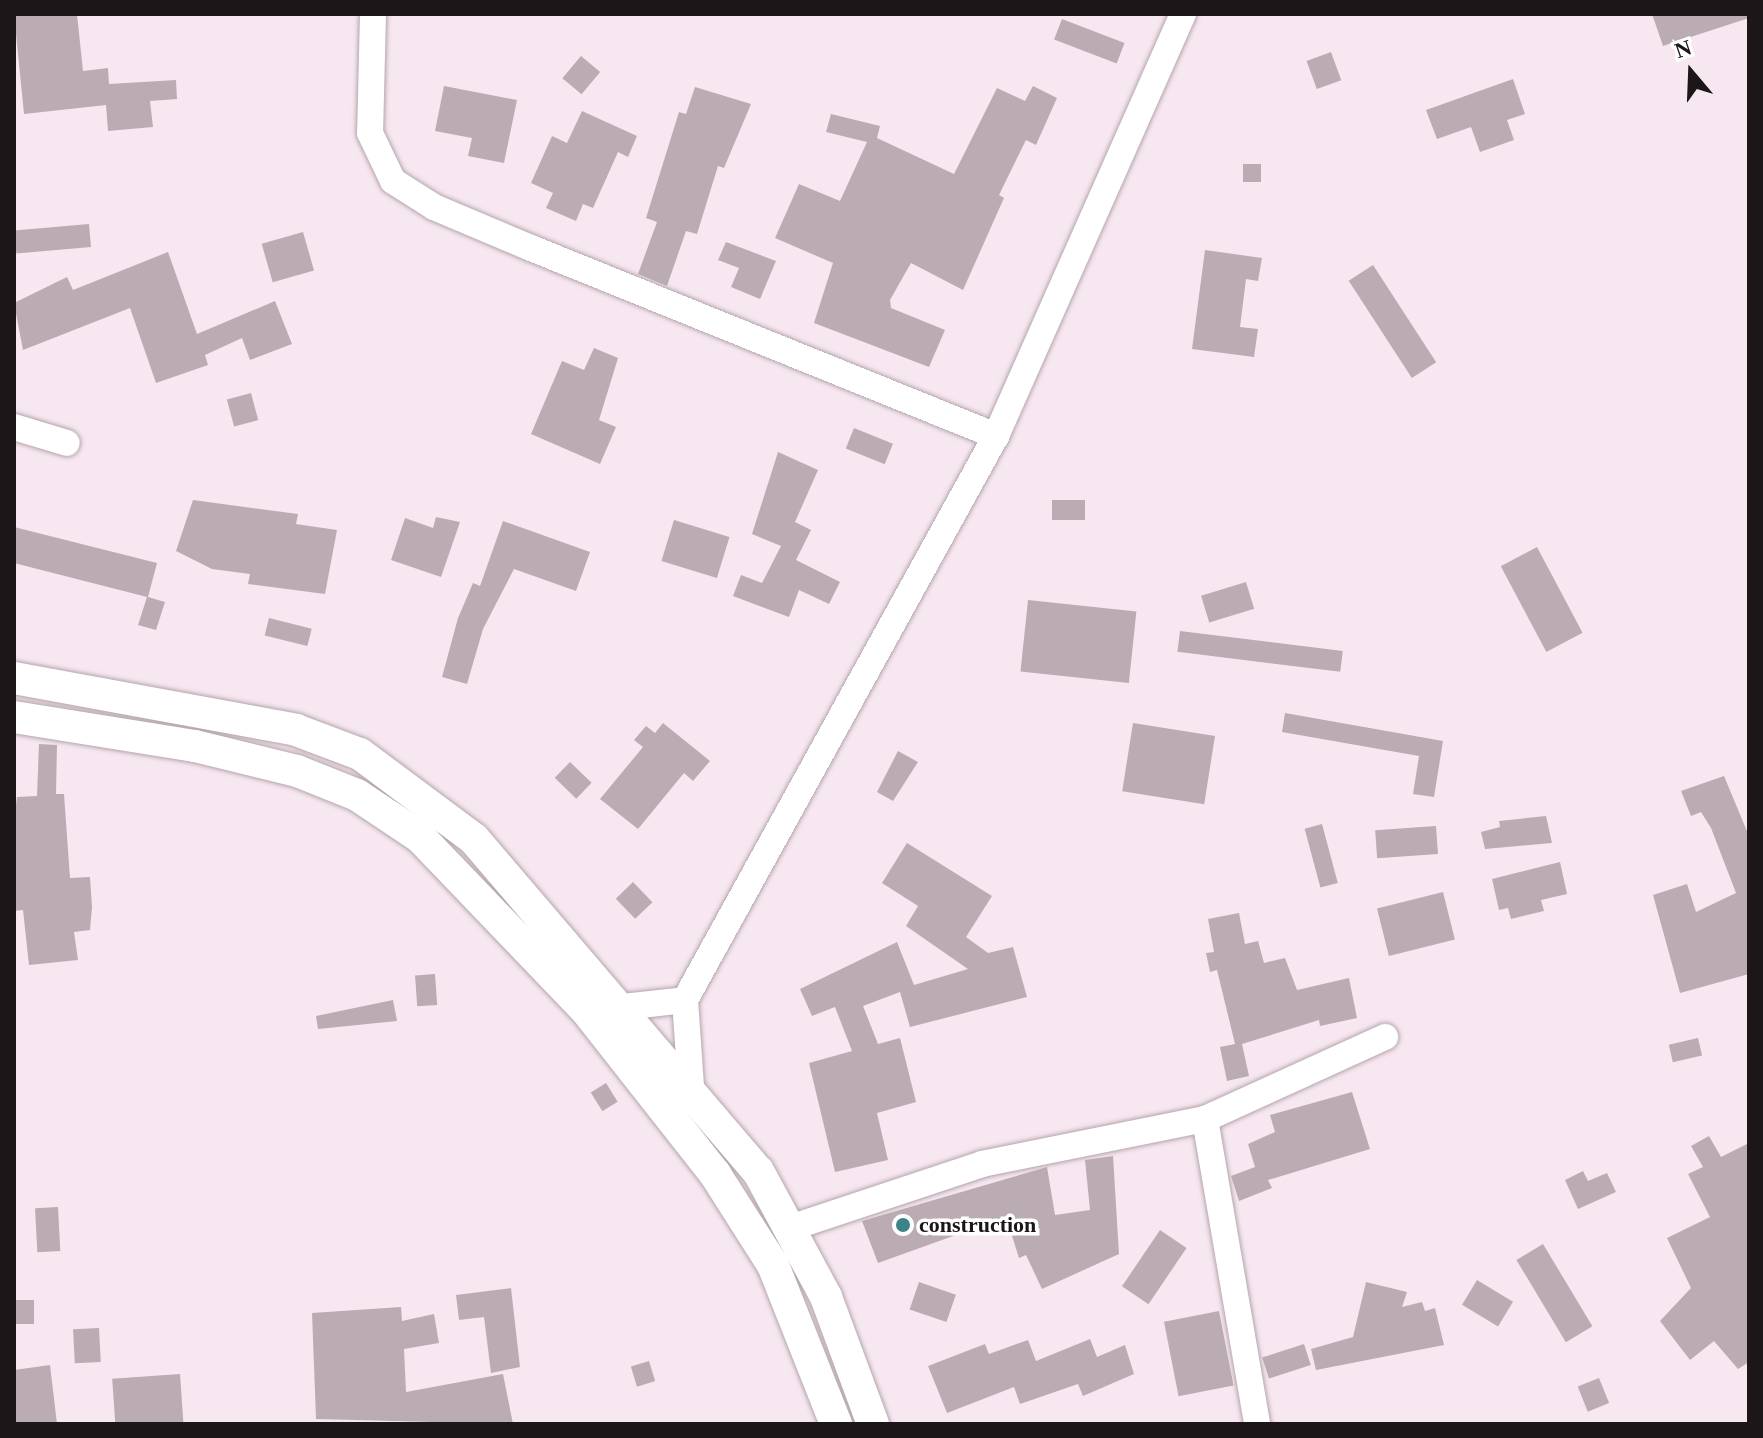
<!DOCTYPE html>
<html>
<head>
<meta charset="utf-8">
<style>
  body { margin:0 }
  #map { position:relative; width:1763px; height:1438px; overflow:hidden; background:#f7e7f0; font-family:Georgia,serif }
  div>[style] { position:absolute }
  .building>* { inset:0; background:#bbacb4; transform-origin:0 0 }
  .roads { filter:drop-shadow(0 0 2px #b4a5ad) drop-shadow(0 0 2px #b4a5ad) }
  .minor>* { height:26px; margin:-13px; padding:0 13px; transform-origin:13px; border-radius:13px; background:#fff }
  .tertiary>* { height:32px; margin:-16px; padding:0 16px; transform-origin:16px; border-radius:16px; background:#fff }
  .dots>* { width:22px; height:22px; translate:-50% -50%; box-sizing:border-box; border:4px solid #fff; border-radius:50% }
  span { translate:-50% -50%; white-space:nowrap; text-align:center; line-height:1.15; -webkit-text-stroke:7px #fff; paint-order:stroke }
  .poi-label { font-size:22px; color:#1c1619; font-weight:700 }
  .left { translate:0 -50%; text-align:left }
  .frame { position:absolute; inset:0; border:16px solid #1c1619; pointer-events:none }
  .north { position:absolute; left:1651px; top:32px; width:80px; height:80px; -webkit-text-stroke:6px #fff; paint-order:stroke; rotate:341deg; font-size:22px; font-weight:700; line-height:32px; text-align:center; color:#1c1619 }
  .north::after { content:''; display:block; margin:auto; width:28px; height:36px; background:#1c1619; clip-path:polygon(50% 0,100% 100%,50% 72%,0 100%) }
</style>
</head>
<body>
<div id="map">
  <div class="building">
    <div style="clip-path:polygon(14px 14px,77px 14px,83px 71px,108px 68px,109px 84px,176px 80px,177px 99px,150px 101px,153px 127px,108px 131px,106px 105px,24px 114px)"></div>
    <div style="clip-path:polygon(1652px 14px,1748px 14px,1749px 18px,1663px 46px)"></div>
    <div style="left:1062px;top:19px;width:67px;height:22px;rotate:21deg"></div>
    <div style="left:1331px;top:52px;width:30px;height:26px;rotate:70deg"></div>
    <div style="left:581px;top:56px;width:25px;height:29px;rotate:40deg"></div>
    <div style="clip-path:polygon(1513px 79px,1525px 114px,1507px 120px,1514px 140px,1480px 152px,1471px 127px,1437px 139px,1426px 110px)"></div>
    <div style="clip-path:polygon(444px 86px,517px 100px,504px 163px,468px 156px,472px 138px,435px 131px)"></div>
    <div style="clip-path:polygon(1033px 86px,1057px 98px,1036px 145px,1026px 140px,999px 195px,1004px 198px,963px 290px,911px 263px,890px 300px,891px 308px,945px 330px,929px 367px,814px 323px,833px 263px,775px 238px,799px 184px,840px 201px,867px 142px,826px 132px,831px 114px,880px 126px,877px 138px,954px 174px,997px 88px,1025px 101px)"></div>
    <div style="clip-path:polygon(695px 87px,751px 104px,724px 168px,718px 166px,697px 234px,686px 231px,667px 286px,638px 274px,657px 222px,646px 218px,679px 112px,686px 114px)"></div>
    <div style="clip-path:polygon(582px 111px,637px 136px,628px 157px,618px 152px,593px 208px,583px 204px,576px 221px,546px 208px,553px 193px,531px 183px,552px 136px,567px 143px)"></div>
    <div style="left:1243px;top:164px;width:18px;height:18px"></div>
    <div style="left:89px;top:224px;width:23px;height:75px;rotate:85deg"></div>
    <div style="left:303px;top:232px;width:40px;height:43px;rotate:74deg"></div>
    <div style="clip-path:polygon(726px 242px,776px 261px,760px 299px,731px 287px,739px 268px,718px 260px)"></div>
    <div style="clip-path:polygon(1205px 250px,1262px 258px,1258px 281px,1246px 279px,1240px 327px,1258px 329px,1254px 357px,1192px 349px)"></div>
    <div style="clip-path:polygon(168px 252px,197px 334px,275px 301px,292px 344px,250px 360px,242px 338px,205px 355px,208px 365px,156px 383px,130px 308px,23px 350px,14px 303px,67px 277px,73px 290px)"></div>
    <div style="left:1373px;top:265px;width:116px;height:29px;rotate:57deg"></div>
    <div style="clip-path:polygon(594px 348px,618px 358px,599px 420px,616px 427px,600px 464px,531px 434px,562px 361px,584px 370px)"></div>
    <div style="left:251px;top:393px;width:28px;height:25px;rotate:75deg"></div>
    <div style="left:854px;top:428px;width:42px;height:22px;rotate:22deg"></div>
    <div style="clip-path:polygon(778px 452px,818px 470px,795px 522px,811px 530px,796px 560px,840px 582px,829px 604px,799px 590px,789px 617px,733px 596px,741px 575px,762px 583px,781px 546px,752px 534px)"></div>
    <div style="clip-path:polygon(193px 500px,298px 514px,296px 524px,337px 530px,325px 594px,248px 584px,250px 574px,212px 569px,176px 551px)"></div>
    <div style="left:1085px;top:500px;width:20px;height:33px;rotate:90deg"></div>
    <div style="clip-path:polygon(436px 517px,460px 522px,441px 577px,391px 560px,405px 518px,433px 528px)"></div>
    <div style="left:674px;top:520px;width:58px;height:43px;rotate:17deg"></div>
    <div style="clip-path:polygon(503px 521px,590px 552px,576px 591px,514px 569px,483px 629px,467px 684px,442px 677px,458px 618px,473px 583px,480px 586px)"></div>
    <div style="clip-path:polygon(14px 527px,157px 563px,148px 597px,165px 602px,156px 630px,138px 625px,147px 597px,14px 563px)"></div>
    <div style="left:1537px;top:547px;width:97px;height:41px;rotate:62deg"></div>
    <div style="left:1246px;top:582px;width:28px;height:47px;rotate:73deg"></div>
    <div style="left:1028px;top:600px;width:109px;height:72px;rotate:6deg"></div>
    <div style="left:269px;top:618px;width:44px;height:18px;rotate:14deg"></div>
    <div style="left:1180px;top:631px;width:164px;height:21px;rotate:7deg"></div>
    <div style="clip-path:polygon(1285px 713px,1443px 741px,1434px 797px,1413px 794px,1419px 756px,1282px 732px)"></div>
    <div style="clip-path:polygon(663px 723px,710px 761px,693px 781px,684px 773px,638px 829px,600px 799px,643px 747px,634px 740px,646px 726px,655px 733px)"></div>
    <div style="left:1133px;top:723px;width:83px;height:69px;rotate:9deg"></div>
    <div style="clip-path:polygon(39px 744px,57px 745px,56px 794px,64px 794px,70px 878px,90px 877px,92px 907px,90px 930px,74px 932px,78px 960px,29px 965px,23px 910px,14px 911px,14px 821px,17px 797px,37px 796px)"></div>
    <div style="clip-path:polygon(898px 751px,918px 762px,893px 801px,877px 792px)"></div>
    <div style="left:570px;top:762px;width:30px;height:22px;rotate:44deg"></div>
    <div style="clip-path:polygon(1724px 776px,1749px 836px,1749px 974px,1680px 993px,1653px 895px,1687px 884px,1696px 912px,1736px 893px,1711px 828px,1701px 812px,1691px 816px,1681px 791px)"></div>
    <div style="clip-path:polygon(1546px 816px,1552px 843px,1485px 849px,1481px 832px,1500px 827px,1499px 821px)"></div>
    <div style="left:1322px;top:824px;width:61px;height:18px;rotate:75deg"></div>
    <div style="left:1436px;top:826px;width:28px;height:61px;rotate:86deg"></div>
    <div style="clip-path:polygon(907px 843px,992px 896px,966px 937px,988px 953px,1013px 947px,1027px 997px,910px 1027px,900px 992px,863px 1006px,878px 1044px,900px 1038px,916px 1102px,877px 1113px,888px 1160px,835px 1172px,809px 1063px,852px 1051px,835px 1007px,812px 1016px,800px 989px,897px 942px,914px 985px,968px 969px,906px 926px,918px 906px,882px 883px)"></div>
    <div style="clip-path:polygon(1560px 862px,1567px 894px,1541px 900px,1544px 911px,1511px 919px,1508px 908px,1499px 910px,1492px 879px)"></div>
    <div style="left:633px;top:882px;width:28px;height:24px;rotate:46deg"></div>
    <div style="left:1443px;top:892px;width:49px;height:68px;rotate:76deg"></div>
    <div style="clip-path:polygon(1239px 913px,1245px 944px,1258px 941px,1264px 963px,1285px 958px,1297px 990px,1349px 978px,1357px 1018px,1320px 1026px,1319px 1020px,1242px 1044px,1249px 1076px,1227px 1081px,1220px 1047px,1235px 1044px,1217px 970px,1210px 972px,1206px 953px,1214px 952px,1208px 919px)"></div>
    <div style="left:435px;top:974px;width:31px;height:20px;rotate:86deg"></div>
    <div style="clip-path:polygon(393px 1000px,397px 1021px,318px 1029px,316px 1016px)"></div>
    <div style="left:1698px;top:1038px;width:18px;height:30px;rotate:77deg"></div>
    <div style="left:606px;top:1083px;width:22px;height:18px;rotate:58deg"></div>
    <div style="clip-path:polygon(1352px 1092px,1370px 1149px,1268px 1180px,1272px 1188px,1239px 1201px,1231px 1176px,1255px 1167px,1248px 1144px,1275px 1132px,1270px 1115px)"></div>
    <div style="clip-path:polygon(1709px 1136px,1721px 1157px,1749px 1143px,1749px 1362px,1738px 1369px,1714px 1341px,1690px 1360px,1660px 1321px,1691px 1288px,1667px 1238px,1710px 1217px,1688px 1174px,1703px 1167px,1691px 1146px)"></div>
    <div style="clip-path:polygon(1113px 1156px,1119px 1254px,1042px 1289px,1026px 1255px,1019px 1258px,1006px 1217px,878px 1263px,862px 1221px,1047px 1167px,1055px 1215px,1090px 1210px,1085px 1160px)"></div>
    <div style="clip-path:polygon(1583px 1171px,1588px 1181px,1607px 1173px,1616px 1192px,1578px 1209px,1565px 1180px)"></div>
    <div style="left:58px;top:1207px;width:44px;height:23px;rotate:87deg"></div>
    <div style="left:1160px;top:1230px;width:32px;height:68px;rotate:34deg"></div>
    <div style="left:1543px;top:1244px;width:96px;height:31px;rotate:59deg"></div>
    <div style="left:1477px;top:1280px;width:42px;height:29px;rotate:31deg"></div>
    <div style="left:919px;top:1282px;width:39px;height:29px;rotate:19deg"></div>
    <div style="clip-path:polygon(1366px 1282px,1407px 1292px,1402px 1307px,1422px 1302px,1425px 1311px,1435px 1308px,1444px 1345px,1316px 1370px,1311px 1349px,1353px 1337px)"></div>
    <div style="clip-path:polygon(511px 1288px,520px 1367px,491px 1373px,484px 1317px,459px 1320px,456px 1295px)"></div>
    <div style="left:14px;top:1300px;width:20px;height:24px"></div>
    <div style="clip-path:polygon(401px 1307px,402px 1321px,434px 1314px,439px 1343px,404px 1349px,406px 1392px,503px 1374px,513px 1424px,316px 1419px,312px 1313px)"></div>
    <div style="left:1219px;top:1311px;width:76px;height:56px;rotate:79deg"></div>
    <div style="left:99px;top:1328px;width:34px;height:26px;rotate:87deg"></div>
    <div style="clip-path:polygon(1090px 1339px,1097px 1357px,1125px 1345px,1134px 1374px,1083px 1396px,1078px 1384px,1020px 1404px,1014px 1387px,947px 1413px,928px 1366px,985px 1344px,989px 1354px,1028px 1340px,1036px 1361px)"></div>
    <div style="left:1304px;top:1344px;width:22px;height:44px;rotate:72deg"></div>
    <div style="left:649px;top:1361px;width:21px;height:19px;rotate:73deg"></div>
    <div style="clip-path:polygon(50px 1365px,57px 1424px,14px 1424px,14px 1370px)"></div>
    <div style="left:180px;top:1374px;width:49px;height:68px;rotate:86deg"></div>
    <div style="left:1599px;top:1378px;width:27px;height:23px;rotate:68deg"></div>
  </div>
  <div class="roads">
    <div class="minor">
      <div style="left:373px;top:14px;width:119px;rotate:91.4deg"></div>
      <div style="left:370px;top:133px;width:53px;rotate:64.4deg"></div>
      <div style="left:393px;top:181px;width:49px;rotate:32.4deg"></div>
      <div style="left:434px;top:207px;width:105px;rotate:22.9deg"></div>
      <div style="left:531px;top:248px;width:502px;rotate:22.01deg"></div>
      <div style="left:14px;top:427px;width:55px;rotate:16.8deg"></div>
      <div style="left:623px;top:1007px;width:62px;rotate:-6.4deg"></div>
      <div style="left:691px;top:1086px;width:86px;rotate:-94deg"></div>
      <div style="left:685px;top:1000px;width:644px;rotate:-61.13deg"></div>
      <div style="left:996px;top:436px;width:462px;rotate:-66.1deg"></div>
      <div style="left:1205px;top:1119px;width:309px;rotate:80.3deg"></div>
      <div style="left:793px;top:1227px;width:199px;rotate:-18.4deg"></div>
      <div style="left:982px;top:1164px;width:227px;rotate:-11.4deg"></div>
      <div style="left:1205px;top:1119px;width:198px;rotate:-24.5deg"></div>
    </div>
    <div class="tertiary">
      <div style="left:14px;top:678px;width:287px;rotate:10.4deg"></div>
      <div style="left:296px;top:730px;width:68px;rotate:20.6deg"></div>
      <div style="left:360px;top:754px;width:142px;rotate:36.7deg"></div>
      <div style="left:474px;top:839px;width:437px;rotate:49.5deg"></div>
      <div style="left:758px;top:1171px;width:143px;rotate:61.6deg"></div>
      <div style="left:826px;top:1297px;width:135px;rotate:69.7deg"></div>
      <div style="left:14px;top:717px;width:183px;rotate:9.1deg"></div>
      <div style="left:195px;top:746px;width:105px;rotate:13.8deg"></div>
      <div style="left:297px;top:771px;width:65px;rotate:21.8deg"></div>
      <div style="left:357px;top:795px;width:76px;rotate:33.7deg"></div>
      <div style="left:420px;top:837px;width:240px;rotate:46.2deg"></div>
      <div style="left:586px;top:1010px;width:209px;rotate:51.8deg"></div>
      <div style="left:715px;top:1174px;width:108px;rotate:57.5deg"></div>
      <div style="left:773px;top:1265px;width:171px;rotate:68.4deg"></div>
    </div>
  </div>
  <div class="dots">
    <div style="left:903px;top:1225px;background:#3b8387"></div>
  </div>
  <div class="poi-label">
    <span class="left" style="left:919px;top:1225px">construction</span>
  </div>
  <div class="frame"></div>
  <div class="north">N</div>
</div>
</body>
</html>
